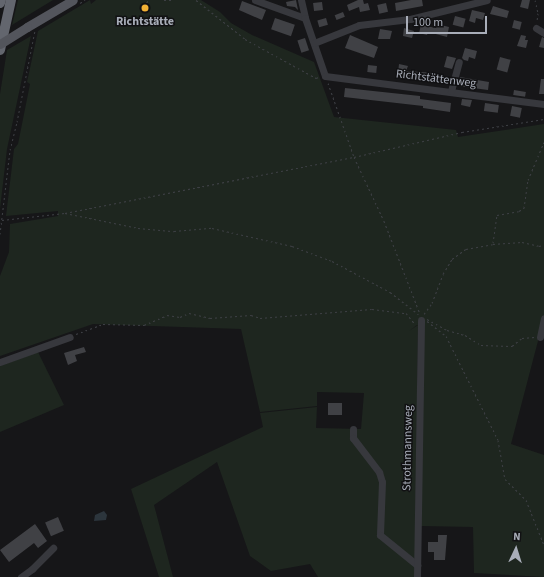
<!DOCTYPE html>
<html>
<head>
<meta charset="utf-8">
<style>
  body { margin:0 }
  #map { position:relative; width:544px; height:577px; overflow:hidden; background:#161618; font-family:"Source Sans 3",sans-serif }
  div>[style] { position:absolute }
  .green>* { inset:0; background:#1e261f }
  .water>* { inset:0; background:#2c353c }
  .building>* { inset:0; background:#404145; transform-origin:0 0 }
  .path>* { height:1px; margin-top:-0.5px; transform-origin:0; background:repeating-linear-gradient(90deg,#3d3f44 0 2px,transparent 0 5px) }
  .minor>* { height:7px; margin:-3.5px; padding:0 3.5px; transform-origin:3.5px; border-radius:3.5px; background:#37383d }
  .major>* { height:9px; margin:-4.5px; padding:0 4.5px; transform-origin:4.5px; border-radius:4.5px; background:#53555c }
  .highway>* { height:10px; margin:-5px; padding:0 5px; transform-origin:5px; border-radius:5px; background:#63666e }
  .major-bridge>* { height:9px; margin:-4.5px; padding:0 4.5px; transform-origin:4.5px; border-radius:4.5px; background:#53555c }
  .dots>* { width:11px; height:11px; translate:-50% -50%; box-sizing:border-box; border:2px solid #111113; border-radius:50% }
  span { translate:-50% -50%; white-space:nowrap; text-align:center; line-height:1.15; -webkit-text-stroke:3px #111113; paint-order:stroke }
  .poi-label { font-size:12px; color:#a8adb8; font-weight:700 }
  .street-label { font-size:12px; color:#a8adb8 }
  .north { position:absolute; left:496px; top:529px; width:40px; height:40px; -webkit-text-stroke:3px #111113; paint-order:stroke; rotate:4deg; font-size:11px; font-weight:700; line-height:16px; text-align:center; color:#a8adb8 }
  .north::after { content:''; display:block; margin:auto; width:14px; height:18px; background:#a8adb8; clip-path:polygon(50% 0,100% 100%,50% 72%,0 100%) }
  .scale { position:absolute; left:406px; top:16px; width:81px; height:18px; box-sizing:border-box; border:2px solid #a8adb8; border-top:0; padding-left:5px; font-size:12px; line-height:14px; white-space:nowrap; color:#a8adb8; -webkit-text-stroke:3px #111113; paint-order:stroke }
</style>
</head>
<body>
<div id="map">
  <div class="green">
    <div style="clip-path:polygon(18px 0,53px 0,12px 25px)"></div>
    <div style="clip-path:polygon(90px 0,91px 4px,96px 0,201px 0,220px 12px,231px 23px,252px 35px,314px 62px,334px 117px,456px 130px,458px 137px,544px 124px,544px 318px,511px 444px,544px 455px,544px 577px,474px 573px,473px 527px,421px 526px,423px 325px,417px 325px,409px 331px,418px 325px,415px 577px,318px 577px,310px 564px,271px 571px,250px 556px,217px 462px,154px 505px,173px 577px,159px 577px,131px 489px,263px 427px,260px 413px,317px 407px,316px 428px,361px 429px,364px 393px,317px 392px,317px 406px,260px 412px,241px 329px,93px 324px,0 356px,0 276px,9px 252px,10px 224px,58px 216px,58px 211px,6px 216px,14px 149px,18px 144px,30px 84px,27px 82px,38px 31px)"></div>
    <div style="clip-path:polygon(31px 36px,7px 149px,0 209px,0 94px,7px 50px)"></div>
    <div style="clip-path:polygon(38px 352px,64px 405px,0 432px,0 366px)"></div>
  </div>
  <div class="water">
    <div style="clip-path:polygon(104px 511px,107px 515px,106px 520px,94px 521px,95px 515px)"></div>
  </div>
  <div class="building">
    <div style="clip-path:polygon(296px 0,298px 10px,295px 7px,287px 6px,286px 2px)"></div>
    <div style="clip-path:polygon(358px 0,363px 0,364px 4px,368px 3px,370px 10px,360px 12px,359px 7px,349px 11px,347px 5px)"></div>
    <div style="clip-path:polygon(411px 0,422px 0,423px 6px,396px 11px,395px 3px)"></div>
    <div style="clip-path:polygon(522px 0,530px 0,528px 9px,520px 7px)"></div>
    <div style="clip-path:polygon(242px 1px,266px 10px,262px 20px,239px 10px)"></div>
    <div style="left:322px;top:2px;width:8px;height:9px;rotate:83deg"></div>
    <div style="left:386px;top:3px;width:9px;height:9px;rotate:77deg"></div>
    <div style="clip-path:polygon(493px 6px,509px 11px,507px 18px,490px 14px)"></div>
    <div style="clip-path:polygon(472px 10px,485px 13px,483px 20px,476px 18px,475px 23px,469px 21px)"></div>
    <div style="left:343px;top:12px;width:5px;height:9px;rotate:68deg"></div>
    <div style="left:455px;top:16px;width:11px;height:9px;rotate:15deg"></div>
    <div style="left:275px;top:18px;width:21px;height:12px;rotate:19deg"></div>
    <div style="left:326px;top:18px;width:7px;height:9px;rotate:74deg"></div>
    <div style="left:514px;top:20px;width:8px;height:8px;rotate:14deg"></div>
    <div style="clip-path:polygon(437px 24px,449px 27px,447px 37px,428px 32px,427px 35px,419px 33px,421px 25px,436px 28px)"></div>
    <div style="clip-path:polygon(404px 28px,414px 31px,412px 38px,403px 36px)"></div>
    <div style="clip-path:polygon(380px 29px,392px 31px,390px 39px,378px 39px)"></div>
    <div style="clip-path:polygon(350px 35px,378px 47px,374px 58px,345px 48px)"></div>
    <div style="clip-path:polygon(521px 35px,526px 36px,525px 40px,528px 40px,526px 48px,517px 46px)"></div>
    <div style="clip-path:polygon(542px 37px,544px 38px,544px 48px,539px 47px)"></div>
    <div style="left:305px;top:38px;width:13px;height:8px;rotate:72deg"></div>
    <div style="clip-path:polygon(465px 48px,477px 51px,475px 59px,469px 57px,468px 61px,464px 60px,462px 58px)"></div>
    <div style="clip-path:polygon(447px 56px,456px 58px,452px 69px,444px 67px)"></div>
    <div style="left:500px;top:57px;width:11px;height:13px;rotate:15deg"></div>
    <div style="clip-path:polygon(399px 64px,408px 66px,406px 71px,435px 73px,434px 82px,412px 79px,412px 77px,398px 73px)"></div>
    <div style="left:368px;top:65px;width:9px;height:7px;rotate:6deg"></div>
    <div style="clip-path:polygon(460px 77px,489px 82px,488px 90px,458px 86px)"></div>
    <div style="clip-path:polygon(541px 79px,544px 79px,544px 94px,539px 94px)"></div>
    <div style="clip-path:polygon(345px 88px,420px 96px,420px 99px,451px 103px,450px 112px,423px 108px,423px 106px,344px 97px)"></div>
    <div style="left:514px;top:90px;width:12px;height:5px;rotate:9deg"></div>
    <div style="clip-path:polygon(462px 99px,472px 100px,470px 107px,461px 105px)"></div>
    <div style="left:485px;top:103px;width:14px;height:8px;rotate:8deg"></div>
    <div style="left:512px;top:106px;width:10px;height:10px;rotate:11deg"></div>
    <div style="clip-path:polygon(84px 347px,86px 352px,75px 355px,77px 361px,68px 365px,64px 353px)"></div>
    <div style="left:328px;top:403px;width:14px;height:12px"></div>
    <div style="left:58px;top:517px;width:15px;height:14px;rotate:67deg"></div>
    <div style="clip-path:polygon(35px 524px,47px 541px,38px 548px,34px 543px,9px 562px,0 550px)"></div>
    <div style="clip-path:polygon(438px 535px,447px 535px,445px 560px,434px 560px,434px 552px,428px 552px,428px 542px,438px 542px)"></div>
  </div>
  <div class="path">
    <div style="left:164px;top:0;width:7px"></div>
    <div style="left:196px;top:0;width:63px;rotate:38.5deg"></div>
    <div style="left:245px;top:39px;width:81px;rotate:28.8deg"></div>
    <div style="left:316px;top:78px;width:3px;rotate:-18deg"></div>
    <div style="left:535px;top:0;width:13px;rotate:77deg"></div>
    <div style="left:538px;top:13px;width:8px;rotate:97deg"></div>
    <div style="left:80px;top:3px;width:6px;rotate:-31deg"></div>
    <div style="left:143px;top:6px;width:8px;rotate:-45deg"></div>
    <div style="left:328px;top:83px;width:78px;rotate:70.6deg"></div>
    <div style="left:354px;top:157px;width:71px;rotate:64.9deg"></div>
    <div style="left:384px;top:221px;width:100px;rotate:68.8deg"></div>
    <div style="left:65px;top:213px;width:75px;rotate:11.6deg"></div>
    <div style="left:138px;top:228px;width:36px;rotate:5deg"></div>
    <div style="left:174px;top:231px;width:38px;rotate:-5deg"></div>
    <div style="left:212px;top:228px;width:82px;rotate:12.7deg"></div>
    <div style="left:292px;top:246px;width:43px;rotate:20.6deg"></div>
    <div style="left:332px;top:261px;width:66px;rotate:28.1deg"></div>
    <div style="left:390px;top:292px;width:36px;rotate:38deg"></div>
    <div style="left:2px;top:220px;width:63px;rotate:-6.3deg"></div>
    <div style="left:65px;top:213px;width:294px;rotate:-11deg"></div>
    <div style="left:354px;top:157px;width:111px;rotate:-13deg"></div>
    <div style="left:462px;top:132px;width:83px;rotate:-9deg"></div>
    <div style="left:0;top:234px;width:85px;rotate:-83.2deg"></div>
    <div style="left:10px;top:150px;width:29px;rotate:-76deg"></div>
    <div style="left:17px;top:122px;width:94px;rotate:-78.9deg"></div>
    <div style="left:493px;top:243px;width:28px;rotate:-82deg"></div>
    <div style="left:497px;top:215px;width:22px;rotate:-10deg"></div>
    <div style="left:519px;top:211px;width:6px;rotate:-31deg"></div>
    <div style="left:524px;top:208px;width:28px;rotate:-82deg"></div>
    <div style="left:528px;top:180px;width:41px;rotate:-67.2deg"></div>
    <div style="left:424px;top:314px;width:14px;rotate:-54deg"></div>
    <div style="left:432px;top:303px;width:31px;rotate:-69deg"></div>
    <div style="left:443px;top:274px;width:17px;rotate:-59deg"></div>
    <div style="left:452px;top:259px;width:17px;rotate:-36deg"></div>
    <div style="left:466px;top:249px;width:27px;rotate:-10deg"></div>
    <div style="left:493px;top:244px;width:29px;rotate:-4deg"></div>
    <div style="left:522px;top:242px;width:17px;rotate:13deg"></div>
    <div style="left:539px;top:246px;width:5px;rotate:-11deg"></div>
    <div style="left:427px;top:319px;width:23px;rotate:29deg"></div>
    <div style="left:447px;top:330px;width:19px;rotate:16deg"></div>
    <div style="left:465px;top:335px;width:19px;rotate:32deg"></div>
    <div style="left:481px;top:345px;width:31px;rotate:2deg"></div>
    <div style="left:512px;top:346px;width:13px;rotate:-39deg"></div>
    <div style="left:522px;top:338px;width:13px;rotate:-4deg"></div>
    <div style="left:427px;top:321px;width:24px;rotate:38deg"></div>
    <div style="left:446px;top:336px;width:116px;rotate:63.4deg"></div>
    <div style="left:498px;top:440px;width:40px;rotate:80deg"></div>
    <div style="left:505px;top:479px;width:30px;rotate:45deg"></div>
    <div style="left:526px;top:500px;width:48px;rotate:68.2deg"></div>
    <div style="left:76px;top:334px;width:29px;rotate:-20deg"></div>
    <div style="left:103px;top:324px;width:41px;rotate:1.4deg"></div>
    <div style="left:144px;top:325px;width:25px;rotate:-23deg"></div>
    <div style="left:167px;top:315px;width:13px;rotate:9deg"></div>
    <div style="left:180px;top:317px;width:10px;rotate:-24deg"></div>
    <div style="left:189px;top:313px;width:22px;rotate:13deg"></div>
    <div style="left:210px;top:318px;width:41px;rotate:-4.2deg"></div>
    <div style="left:251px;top:315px;width:9px;rotate:18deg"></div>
    <div style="left:260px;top:318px;width:112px;rotate:-4.6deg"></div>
    <div style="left:372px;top:309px;width:34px;rotate:7deg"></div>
    <div style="left:406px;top:313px;width:13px;rotate:51deg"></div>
  </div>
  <div class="minor">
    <div style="left:255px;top:0;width:53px;rotate:19.8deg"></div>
    <div style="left:301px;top:0;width:18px;rotate:77deg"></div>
    <div style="left:305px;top:18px;width:61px;rotate:71deg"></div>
    <div style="left:325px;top:76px;width:221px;rotate:7.3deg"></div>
    <div style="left:536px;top:28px;width:9px;rotate:32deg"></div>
    <div style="left:314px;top:43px;width:48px;rotate:-21.8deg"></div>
    <div style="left:359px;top:25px;width:51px;rotate:-6.7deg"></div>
    <div style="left:410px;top:19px;width:79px;rotate:-13.9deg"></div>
    <div style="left:451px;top:91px;width:30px;rotate:-75deg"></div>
    <div style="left:540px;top:337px;width:19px;rotate:-78deg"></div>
    <div style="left:0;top:362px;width:74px;rotate:-19.7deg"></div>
    <div style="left:353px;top:429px;width:9px;rotate:90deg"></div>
    <div style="left:353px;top:438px;width:43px;rotate:52.6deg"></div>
    <div style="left:379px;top:472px;width:10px;rotate:73deg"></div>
    <div style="left:382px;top:482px;width:53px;rotate:92.2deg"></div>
    <div style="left:380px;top:535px;width:48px;rotate:39deg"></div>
    <div style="left:21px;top:577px;width:14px;rotate:-36deg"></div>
    <div style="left:32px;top:569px;width:30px;rotate:-45deg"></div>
    <div style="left:417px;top:577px;width:257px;rotate:-89.1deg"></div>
  </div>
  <div class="major">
    <div style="left:27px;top:27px;width:53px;rotate:-30.4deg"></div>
  </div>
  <div class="highway">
    <div style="left:0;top:3px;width:3px;rotate:-72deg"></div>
    <div style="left:0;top:50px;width:51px;rotate:-77.6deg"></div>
  </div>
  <div class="major-bridge">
    <div style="left:0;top:44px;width:32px;rotate:-32deg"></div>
  </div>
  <div class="dots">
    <div style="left:145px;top:8px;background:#f2b134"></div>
  </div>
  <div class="poi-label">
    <span style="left:145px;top:22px">Richtstätte</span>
  </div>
  <div class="street-label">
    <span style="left:436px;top:79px;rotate:7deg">Richtstättenweg</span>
    <span style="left:408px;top:448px;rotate:-89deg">Strothmannsweg</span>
  </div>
  <div class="north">N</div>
  <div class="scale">100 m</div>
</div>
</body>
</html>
